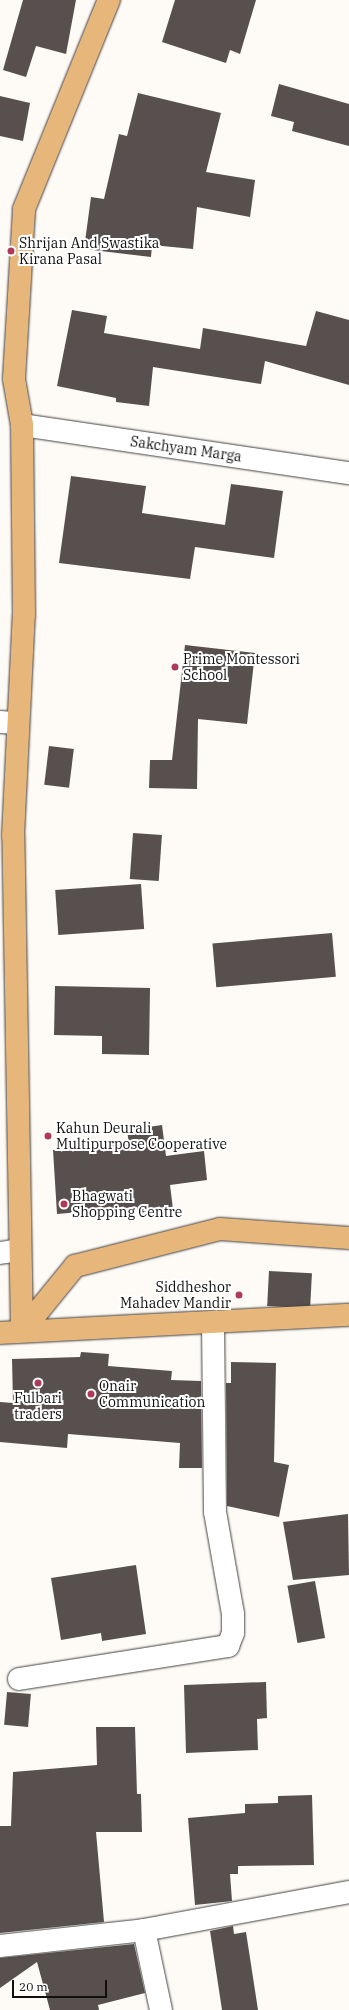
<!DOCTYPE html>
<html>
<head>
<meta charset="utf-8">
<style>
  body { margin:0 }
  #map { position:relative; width:349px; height:2010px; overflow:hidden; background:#fefaf5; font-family:"IBM Plex Serif",serif }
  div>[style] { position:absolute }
  .building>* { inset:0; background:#58504e; transform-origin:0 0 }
  .roads { filter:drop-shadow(0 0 1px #434343) drop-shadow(0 0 1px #434343) }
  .minor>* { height:22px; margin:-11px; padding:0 11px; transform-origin:11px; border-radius:11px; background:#fff }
  .major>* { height:22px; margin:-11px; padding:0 11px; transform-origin:11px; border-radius:11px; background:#e7b67b }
  .dots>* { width:11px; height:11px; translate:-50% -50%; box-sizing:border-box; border:2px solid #fff; border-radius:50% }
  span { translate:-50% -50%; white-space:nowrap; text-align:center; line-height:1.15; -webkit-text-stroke:4px #fff; paint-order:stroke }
  .poi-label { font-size:14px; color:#101010 }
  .left { translate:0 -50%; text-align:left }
  .right { translate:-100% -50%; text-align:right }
  .street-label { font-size:14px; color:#101010 }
  .scale { position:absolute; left:12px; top:1980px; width:95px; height:18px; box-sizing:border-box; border:2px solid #101010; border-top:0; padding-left:5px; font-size:12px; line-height:14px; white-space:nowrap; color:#101010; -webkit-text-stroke:3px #fff; paint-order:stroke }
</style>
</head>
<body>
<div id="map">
  <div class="building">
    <div style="clip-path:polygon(23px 0,76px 0,66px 54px,36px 46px,26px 77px,3px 70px)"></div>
    <div style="clip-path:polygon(175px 0,256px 0,240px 54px,230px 50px,226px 63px,162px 42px)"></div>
    <div style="clip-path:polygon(279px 84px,349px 104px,349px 146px,292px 131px,294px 122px,271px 116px)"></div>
    <div style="clip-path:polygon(138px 93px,221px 113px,206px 172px,255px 180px,250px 217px,197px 207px,193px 249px,152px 245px,151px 257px,84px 249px,91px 197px,104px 199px,119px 134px,127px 136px)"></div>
    <div style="clip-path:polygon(0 96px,30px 103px,23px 141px,0 136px)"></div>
    <div style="clip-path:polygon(72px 310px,107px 316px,104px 333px,200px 349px,203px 328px,306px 346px,316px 311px,349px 320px,349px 385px,265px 361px,261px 384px,153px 367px,149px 406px,116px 402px,116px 398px,57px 386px)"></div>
    <div style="clip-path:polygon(71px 476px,146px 486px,142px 513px,225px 525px,231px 484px,283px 491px,274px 558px,195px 547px,190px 579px,59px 563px)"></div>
    <div style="clip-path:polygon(185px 645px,255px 653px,247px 724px,198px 719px,197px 789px,149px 788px,150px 760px,172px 760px)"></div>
    <div style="left:49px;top:746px;width:25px;height:39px;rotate:7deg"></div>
    <div style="left:133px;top:833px;width:29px;height:46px;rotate:4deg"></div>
    <div style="left:141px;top:884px;width:45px;height:86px;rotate:86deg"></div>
    <div style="left:332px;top:933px;width:44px;height:120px;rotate:85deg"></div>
    <div style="clip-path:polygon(55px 986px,150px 988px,149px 1055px,102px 1054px,102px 1036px,54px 1035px)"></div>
    <div style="clip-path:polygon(162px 1125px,166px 1156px,204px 1151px,207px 1180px,170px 1185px,173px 1209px,138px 1213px,137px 1207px,57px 1214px,53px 1150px,129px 1144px,127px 1130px)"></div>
    <div style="left:269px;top:1271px;width:43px;height:35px;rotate:3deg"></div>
    <div style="clip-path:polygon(81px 1352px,109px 1354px,108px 1366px,172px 1371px,171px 1380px,201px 1381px,202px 1468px,179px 1468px,180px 1443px,68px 1434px,67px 1448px,0 1442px,0 1402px,13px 1403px,12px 1359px,80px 1357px)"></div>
    <div style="clip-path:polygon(231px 1362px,276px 1363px,274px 1462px,289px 1465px,279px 1517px,227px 1506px,226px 1383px,231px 1383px)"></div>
    <div style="clip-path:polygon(348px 1514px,349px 1575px,293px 1580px,283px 1522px)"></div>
    <div style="clip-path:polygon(136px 1565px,146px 1634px,102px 1641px,101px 1633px,61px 1640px,51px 1578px)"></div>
    <div style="left:315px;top:1581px;width:58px;height:28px;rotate:80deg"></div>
    <div style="clip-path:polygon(266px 1682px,267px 1718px,257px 1719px,258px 1750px,186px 1753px,184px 1685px)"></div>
    <div style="left:7px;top:1692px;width:24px;height:33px;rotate:5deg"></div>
    <div style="clip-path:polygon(96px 1727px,135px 1727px,137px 1794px,141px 1794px,142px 1832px,96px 1832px,104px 1922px,0 1933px,0 1826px,11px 1826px,13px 1772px,97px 1765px)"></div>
    <div style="clip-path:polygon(312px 1795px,314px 1865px,238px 1866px,238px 1874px,230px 1874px,232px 1901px,195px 1905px,188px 1818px,245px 1813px,245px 1804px,278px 1803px,278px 1796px)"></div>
    <div style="clip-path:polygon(233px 1926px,234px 1934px,246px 1932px,258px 2010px,222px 2010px,210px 1931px)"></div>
    <div style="clip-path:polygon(134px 1944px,145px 1993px,98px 2005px,99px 2010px,50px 2010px,37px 1962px,0 1988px,0 1958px)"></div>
  </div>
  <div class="roads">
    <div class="minor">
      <div style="left:22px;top:425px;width:331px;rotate:8.4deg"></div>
      <div style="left:0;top:722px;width:16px;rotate:4deg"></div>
      <div style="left:0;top:1253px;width:19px;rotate:-9deg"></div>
      <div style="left:19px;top:1679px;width:212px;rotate:-9deg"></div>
      <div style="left:228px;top:1646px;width:14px;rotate:-69deg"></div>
      <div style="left:233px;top:1633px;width:19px;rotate:-90deg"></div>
      <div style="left:233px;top:1614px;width:104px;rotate:-100deg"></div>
      <div style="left:215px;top:1512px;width:189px;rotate:-90.6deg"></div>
      <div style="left:144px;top:1930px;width:82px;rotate:78deg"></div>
      <div style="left:0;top:1946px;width:145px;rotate:-6.3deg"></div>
      <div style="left:144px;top:1930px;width:208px;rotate:-10.5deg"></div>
    </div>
    <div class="major">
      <div style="left:22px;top:1331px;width:495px;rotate:-91deg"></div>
      <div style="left:13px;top:836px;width:221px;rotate:-87.2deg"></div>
      <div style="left:24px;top:615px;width:190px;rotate:-90.6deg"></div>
      <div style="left:22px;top:425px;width:47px;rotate:-99.9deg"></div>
      <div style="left:14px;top:379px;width:170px;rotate:-86.6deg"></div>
      <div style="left:24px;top:209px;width:226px;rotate:-67.9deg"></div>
      <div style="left:22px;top:1331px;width:84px;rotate:-50.8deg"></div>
      <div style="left:75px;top:1266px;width:150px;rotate:-14.3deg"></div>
      <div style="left:220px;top:1229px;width:129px;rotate:4deg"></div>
      <div style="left:0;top:1333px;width:349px;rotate:-3deg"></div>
    </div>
  </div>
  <div class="dots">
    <div style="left:11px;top:251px;background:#af3958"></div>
    <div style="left:175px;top:667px;background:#af3958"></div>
    <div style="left:48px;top:1136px;background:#af3958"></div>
    <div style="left:64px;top:1204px;background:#af3958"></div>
    <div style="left:239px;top:1295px;background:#af3958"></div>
    <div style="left:38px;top:1383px;background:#af3958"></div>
    <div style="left:91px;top:1394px;background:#af3958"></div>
  </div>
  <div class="poi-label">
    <span class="left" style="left:19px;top:251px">Shrijan And Swastika<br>Kirana Pasal</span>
    <span class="left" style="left:183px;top:667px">Prime Montessori<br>School</span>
    <span class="left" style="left:56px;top:1136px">Kahun Deurali<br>Multipurpose Cooperative</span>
    <span class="left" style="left:72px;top:1204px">Bhagwati<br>Shopping Centre</span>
    <span class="right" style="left:231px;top:1295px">Siddheshor<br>Mahadev Mandir</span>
    <span class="left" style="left:99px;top:1394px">Onair<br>Communication</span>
    <span style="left:38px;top:1406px">Fulbari<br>traders</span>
  </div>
  <div class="street-label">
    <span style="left:186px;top:449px;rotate:8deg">Sakchyam Marga</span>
  </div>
  <div class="scale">20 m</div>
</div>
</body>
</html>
